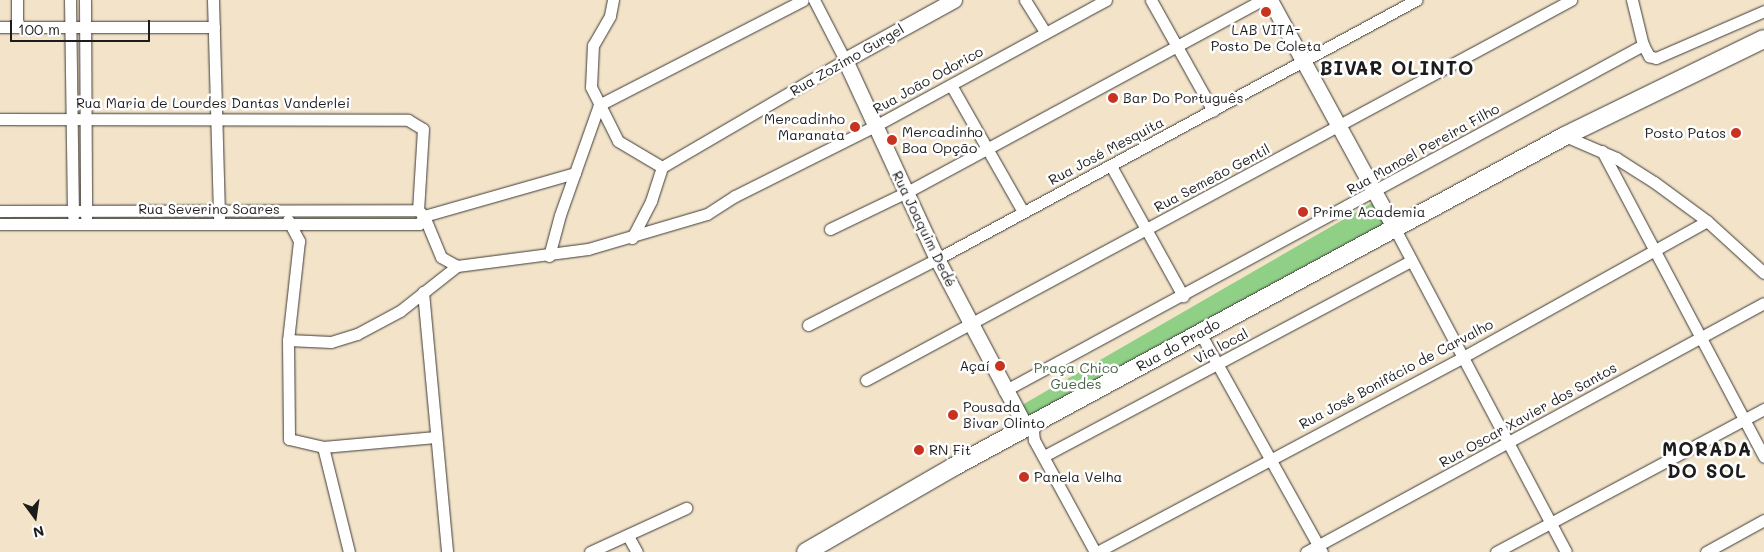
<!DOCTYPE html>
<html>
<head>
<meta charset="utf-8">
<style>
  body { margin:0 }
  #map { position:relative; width:1764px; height:552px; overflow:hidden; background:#f3e3c9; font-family:Mali,sans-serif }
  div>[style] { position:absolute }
  .green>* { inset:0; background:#8fcf86; transform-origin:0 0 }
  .roads { filter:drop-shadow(0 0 1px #3c3a36) drop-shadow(0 0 1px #3c3a36) }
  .street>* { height:11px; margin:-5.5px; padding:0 5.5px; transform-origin:5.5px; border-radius:5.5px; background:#fff }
  .secondary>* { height:15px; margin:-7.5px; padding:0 7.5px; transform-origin:7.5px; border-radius:7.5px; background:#fff }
  .primary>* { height:18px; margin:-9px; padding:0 9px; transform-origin:9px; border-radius:9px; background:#fff }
  .dots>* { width:14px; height:14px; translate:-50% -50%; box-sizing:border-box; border:2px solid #fff; border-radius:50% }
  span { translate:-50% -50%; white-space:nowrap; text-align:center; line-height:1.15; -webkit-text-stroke:5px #fff; paint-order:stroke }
  .poi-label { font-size:14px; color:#1c1c1c }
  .left { translate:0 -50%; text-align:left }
  .right { translate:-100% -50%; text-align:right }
  .street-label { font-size:14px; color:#1c1c1c }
  .park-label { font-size:14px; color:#4a6446 }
  .district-label { font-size:19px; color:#1c1c1c; font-weight:700; letter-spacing:1px }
  .north { position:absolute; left:10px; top:492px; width:50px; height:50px; -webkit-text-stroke:4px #fff; paint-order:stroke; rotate:166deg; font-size:14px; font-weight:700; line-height:20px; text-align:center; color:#1c1c1c }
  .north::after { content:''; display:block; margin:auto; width:18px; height:22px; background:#1c1c1c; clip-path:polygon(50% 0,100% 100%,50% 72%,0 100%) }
  .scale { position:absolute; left:10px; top:20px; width:140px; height:22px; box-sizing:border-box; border:2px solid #1c1c1c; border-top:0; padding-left:6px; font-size:15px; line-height:18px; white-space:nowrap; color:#1c1c1c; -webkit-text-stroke:4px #fff; paint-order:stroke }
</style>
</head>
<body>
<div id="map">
  <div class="green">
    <div style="left:1372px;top:203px;width:28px;height:404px;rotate:60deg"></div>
  </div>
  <div class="roads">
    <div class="street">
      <div style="left:17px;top:0;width:27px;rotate:90deg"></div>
      <div style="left:70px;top:0;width:216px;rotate:89.2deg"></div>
      <div style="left:85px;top:0;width:217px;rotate:89.7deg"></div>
      <div style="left:213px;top:0;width:218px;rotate:88.4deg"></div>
      <div style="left:613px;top:0;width:16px;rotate:101deg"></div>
      <div style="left:610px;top:16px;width:34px;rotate:120deg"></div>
      <div style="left:593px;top:45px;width:42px;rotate:92.7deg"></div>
      <div style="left:591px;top:87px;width:60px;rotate:63.4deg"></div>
      <div style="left:618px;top:141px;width:51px;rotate:30.6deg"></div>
      <div style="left:1025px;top:0;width:38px;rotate:58deg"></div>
      <div style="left:1151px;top:0;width:127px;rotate:60.8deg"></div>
      <div style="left:1632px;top:0;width:46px;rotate:76.3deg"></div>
      <div style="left:1643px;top:45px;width:13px;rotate:61deg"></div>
      <div style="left:1649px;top:56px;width:7px;rotate:16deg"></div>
      <div style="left:1656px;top:58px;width:118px;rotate:-23.5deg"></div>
      <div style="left:0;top:27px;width:214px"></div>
      <div style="left:951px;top:85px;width:146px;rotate:60.4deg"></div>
      <div style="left:0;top:119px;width:408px;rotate:0.1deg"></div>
      <div style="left:408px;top:120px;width:17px;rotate:31deg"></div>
      <div style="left:423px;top:129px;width:81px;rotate:93.5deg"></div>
      <div style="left:1565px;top:136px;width:56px;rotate:23.3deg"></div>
      <div style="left:1616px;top:158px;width:45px;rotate:32.3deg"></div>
      <div style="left:1654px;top:182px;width:66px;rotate:36.3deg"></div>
      <div style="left:1707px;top:221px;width:77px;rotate:42.4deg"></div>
      <div style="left:1602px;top:151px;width:346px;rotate:62.1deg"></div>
      <div style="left:1111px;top:166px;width:149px;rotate:61deg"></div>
      <div style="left:662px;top:167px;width:212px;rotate:-30.3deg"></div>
      <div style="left:845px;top:60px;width:68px;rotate:-117.3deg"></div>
      <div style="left:0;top:211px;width:418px;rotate:-0.1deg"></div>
      <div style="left:288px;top:220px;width:24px;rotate:62deg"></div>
      <div style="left:299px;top:241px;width:100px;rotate:96.3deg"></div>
      <div style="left:288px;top:340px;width:99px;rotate:89.4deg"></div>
      <div style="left:289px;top:439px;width:35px;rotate:13deg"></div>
      <div style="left:323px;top:447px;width:113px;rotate:-5.1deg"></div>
      <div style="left:0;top:224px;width:419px"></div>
      <div style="left:419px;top:224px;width:9px;rotate:-58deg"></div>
      <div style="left:424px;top:216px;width:8px;rotate:-135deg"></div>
      <div style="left:830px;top:229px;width:85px;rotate:-25.7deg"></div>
      <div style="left:907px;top:192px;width:404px;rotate:-28.4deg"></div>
      <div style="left:1395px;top:229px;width:365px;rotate:62.1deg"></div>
      <div style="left:632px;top:238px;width:42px;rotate:-62.8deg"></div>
      <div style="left:651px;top:201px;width:36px;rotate:-72deg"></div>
      <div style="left:549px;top:256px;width:42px;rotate:-75deg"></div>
      <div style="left:560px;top:215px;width:117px;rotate:-70.5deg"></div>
      <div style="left:599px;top:105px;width:229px;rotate:-27.2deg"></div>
      <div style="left:457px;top:266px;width:18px;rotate:-151deg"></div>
      <div style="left:441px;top:257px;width:44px;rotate:-112.5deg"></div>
      <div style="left:424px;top:216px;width:157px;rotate:-15.9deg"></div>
      <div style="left:423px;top:292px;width:261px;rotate:84.7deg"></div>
      <div style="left:808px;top:325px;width:145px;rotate:-27.1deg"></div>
      <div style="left:937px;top:259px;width:545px;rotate:-28.4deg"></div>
      <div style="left:1200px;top:333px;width:251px;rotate:60.9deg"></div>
      <div style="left:288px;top:340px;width:43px;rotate:2.7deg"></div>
      <div style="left:331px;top:342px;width:27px;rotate:-17deg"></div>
      <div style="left:357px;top:334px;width:49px;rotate:-28.1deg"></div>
      <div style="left:400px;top:311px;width:73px;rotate:-38.3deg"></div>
      <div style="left:457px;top:266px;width:132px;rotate:-7.4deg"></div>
      <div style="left:588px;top:249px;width:124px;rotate:-16.4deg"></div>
      <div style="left:707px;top:214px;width:33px;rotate:-33deg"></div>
      <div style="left:735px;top:196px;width:157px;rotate:-26.6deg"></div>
      <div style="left:875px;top:126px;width:263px;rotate:-28.6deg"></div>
      <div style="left:866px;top:380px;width:801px;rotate:-28.32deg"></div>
      <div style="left:1004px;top:391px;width:727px;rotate:-28.43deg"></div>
      <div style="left:1037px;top:422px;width:10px;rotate:114deg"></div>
      <div style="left:1033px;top:431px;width:9px;rotate:84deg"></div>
      <div style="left:1034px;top:440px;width:128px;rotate:61.4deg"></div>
      <div style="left:323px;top:447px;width:108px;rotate:76.1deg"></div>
      <div style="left:1044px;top:456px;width:416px;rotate:-28deg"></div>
      <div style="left:628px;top:536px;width:18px;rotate:61deg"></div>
      <div style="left:590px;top:552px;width:106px;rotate:-24.6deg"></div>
      <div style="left:1097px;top:552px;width:415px;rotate:-28deg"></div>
      <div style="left:1463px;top:357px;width:279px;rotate:-29.1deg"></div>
      <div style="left:1306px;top:552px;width:521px;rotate:-28.53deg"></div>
      <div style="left:1496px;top:552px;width:304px;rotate:-28.1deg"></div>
      <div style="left:1706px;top:552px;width:66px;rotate:-28.9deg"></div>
    </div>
    <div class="secondary">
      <div style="left:954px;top:0;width:124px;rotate:151.2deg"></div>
      <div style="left:845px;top:60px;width:219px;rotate:65.2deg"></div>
      <div style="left:937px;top:259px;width:191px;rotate:62.2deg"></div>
      <div style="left:1270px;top:0;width:261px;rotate:61.4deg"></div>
    </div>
    <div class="primary">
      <div style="left:806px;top:552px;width:170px;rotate:-30deg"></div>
      <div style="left:953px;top:467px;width:696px;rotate:-28.41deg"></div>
      <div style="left:1565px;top:136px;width:221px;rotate:-26deg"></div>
    </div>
  </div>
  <div class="dots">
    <div style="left:1266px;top:12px;background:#c8321e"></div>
    <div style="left:1113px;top:98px;background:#c8321e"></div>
    <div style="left:855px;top:127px;background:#c8321e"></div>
    <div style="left:1736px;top:133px;background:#c8321e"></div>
    <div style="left:892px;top:140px;background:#c8321e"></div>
    <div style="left:1303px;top:212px;background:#c8321e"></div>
    <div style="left:1000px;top:366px;background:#c8321e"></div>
    <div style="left:953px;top:415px;background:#c8321e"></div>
    <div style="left:919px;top:450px;background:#c8321e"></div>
    <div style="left:1024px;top:477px;background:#c8321e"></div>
  </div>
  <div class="poi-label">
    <span style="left:1266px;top:38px">LAB VITA-<br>Posto De Coleta</span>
    <span class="left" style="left:1123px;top:98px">Bar Do Português</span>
    <span class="right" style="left:845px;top:127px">Mercadinho<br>Maranata</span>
    <span class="left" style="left:902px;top:140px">Mercadinho<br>Boa Opção</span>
    <span class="right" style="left:1726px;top:133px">Posto Patos</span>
    <span class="left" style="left:1313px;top:212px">Prime Academia</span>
    <span class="right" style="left:990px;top:366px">Açaí</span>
    <span class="left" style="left:963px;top:415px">Pousada<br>Bivar Olinto</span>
    <span class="left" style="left:929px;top:450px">RN Fit</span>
    <span class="left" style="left:1034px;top:477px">Panela Velha</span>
  </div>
  <div class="street-label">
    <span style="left:847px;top:60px;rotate:-30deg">Rua Zozimo Gurgel</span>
    <span style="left:928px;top:80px;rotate:-29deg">Rua João Odorico</span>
    <span style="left:213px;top:103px">Rua Maria de Lourdes Dantas Vanderlei</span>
    <span style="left:1423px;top:149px;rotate:-29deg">Rua Manoel Pereira Filho</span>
    <span style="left:1106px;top:151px;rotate:-28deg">Rua José Mesquita</span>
    <span style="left:1212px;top:178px;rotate:-28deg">Rua Semeão Gentil</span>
    <span style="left:209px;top:209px">Rua Severino Soares</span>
    <span style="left:924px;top:229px;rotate:64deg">Rua Joaquim Dedé</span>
    <span style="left:1178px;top:345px;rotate:-29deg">Rua do Prado</span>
    <span style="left:1221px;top:346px;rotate:-28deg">Via local</span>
    <span style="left:1396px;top:374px;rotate:-28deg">Rua José Bonifácio de Carvalho</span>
    <span style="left:1528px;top:415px;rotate:-29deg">Rua Oscar Xavier dos Santos</span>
  </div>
  <div class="park-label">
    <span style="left:1076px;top:376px">Praça Chico<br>Guedes</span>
  </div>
  <div class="district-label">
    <span style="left:1397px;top:68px">BIVAR OLINTO</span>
    <span style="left:1707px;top:460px">MORADA<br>DO SOL</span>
  </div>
  <div class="north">N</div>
  <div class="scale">100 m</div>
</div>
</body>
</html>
